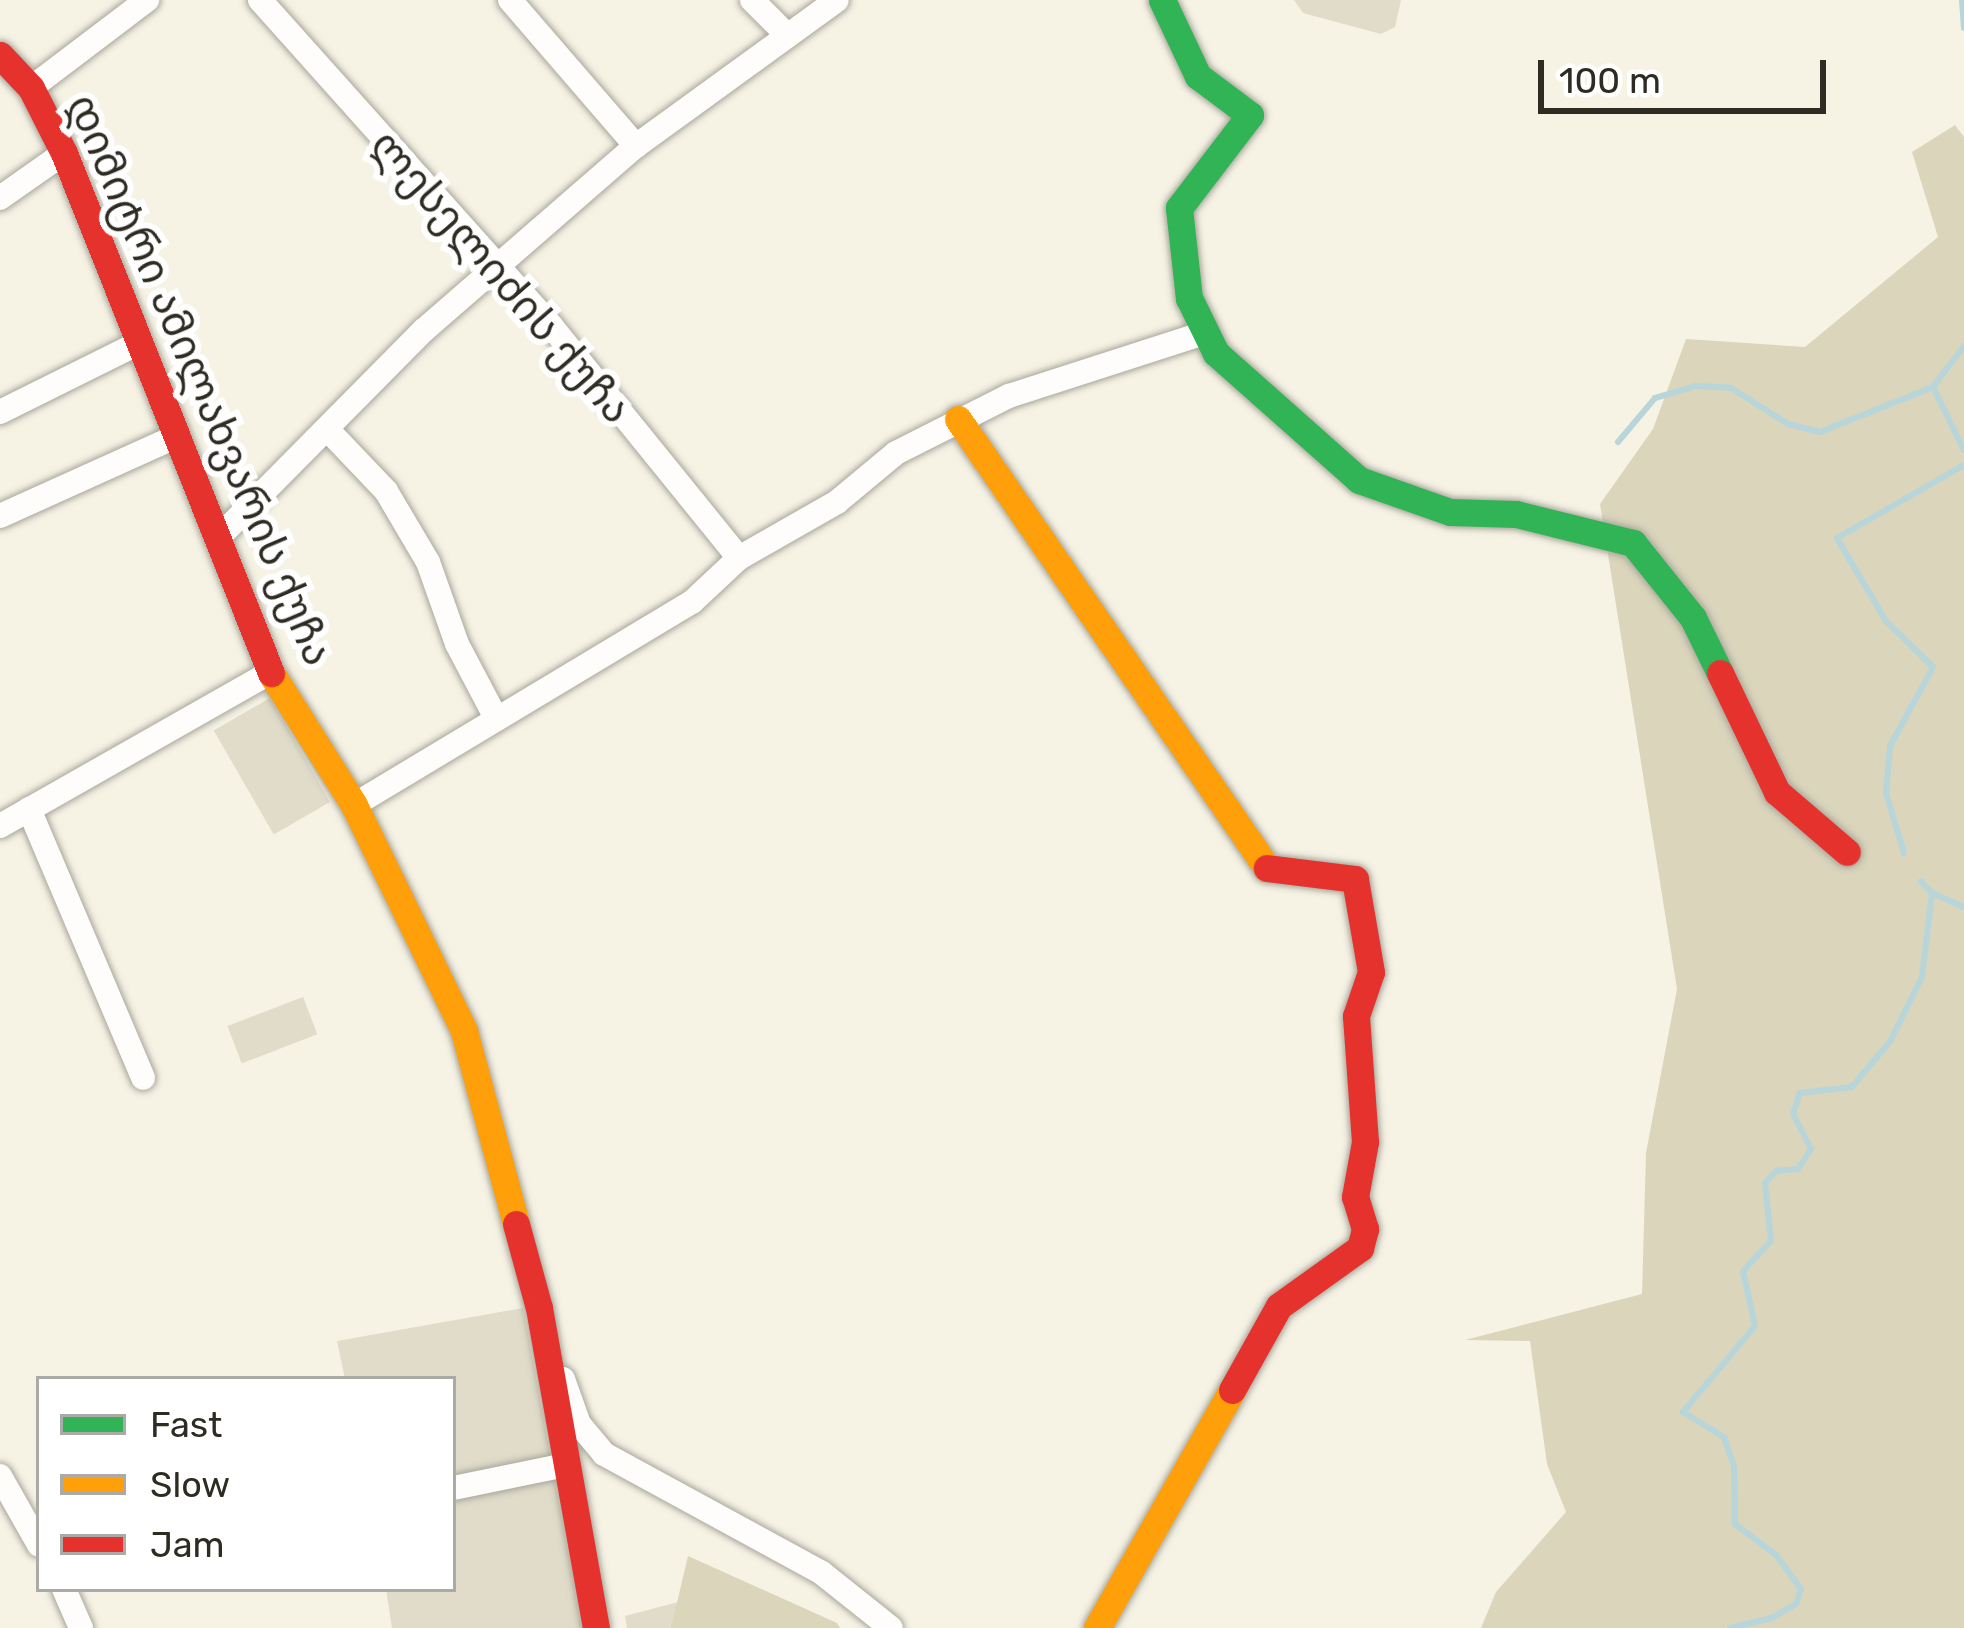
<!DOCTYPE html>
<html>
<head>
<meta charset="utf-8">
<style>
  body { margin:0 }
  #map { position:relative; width:1964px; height:1628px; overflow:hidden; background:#f6f3e5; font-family:Rubik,"Noto Sans Georgian",sans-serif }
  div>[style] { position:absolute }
  .green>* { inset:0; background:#e0dcc9; transform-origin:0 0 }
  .forest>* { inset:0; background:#dad5bb }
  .stream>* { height:6px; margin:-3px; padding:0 3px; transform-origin:3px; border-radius:3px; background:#b8d5da }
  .roads { filter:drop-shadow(0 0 3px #a9a79c) drop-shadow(0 0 3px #a9a79c) }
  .street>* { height:24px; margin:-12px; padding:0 12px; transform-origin:12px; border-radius:12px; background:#fefdfb }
  .fast>* { height:27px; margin:-13.5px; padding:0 13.5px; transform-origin:13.5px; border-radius:13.5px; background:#30b455 }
  .slow>* { height:27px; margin:-13.5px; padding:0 13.5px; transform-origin:13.5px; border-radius:13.5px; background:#ff9f0a }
  .jam>* { height:27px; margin:-13.5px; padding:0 13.5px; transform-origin:13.5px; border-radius:13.5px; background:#e5322d }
  span { translate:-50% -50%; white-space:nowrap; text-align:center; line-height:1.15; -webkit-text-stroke:12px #fff; paint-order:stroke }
  .street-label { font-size:42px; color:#2d2b22 }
  .legend { position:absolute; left:36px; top:1376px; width:420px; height:216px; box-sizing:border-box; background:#fff; border:3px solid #abaaa7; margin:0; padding:15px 21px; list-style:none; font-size:36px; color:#2d2b22 }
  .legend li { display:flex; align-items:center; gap:24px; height:60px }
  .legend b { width:60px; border:3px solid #abaaa7 }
  .scale { position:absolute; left:1538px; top:60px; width:288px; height:54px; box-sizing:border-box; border:6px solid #2d2b22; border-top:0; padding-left:15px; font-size:36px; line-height:42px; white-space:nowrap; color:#2d2b22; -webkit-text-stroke:9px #fff; paint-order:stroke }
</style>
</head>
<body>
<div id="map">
  <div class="green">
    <div style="clip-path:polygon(1294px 0,1401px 0,1395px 27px,1381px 34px,1303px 13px)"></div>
    <div style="left:270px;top:698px;width:120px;height:65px;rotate:60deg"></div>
    <div style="left:303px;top:997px;width:40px;height:81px;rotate:69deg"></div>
    <div style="clip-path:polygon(523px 1308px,582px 1628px,392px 1628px,386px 1589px,453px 1589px,453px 1379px,345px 1379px,337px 1341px)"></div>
    <div style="clip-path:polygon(720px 1591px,837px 1628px,627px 1628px,625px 1616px)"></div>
  </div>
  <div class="forest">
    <div style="clip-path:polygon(1955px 125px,1964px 137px,1964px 1628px,1481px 1628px,1496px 1592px,1566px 1512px,1547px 1464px,1530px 1341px,1465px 1340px,1642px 1294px,1646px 1153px,1677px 989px,1600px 504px,1653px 429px,1686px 339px,1805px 347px,1938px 237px,1912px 152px)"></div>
    <div style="clip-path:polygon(688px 1556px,837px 1623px,840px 1628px,671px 1628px)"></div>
  </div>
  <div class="stream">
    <div style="left:1962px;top:0;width:28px;rotate:86deg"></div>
    <div style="left:1964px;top:346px;width:51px;rotate:127.1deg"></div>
    <div style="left:1933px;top:387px;width:70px;rotate:63.8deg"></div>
    <div style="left:1618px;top:442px;width:57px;rotate:-49.9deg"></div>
    <div style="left:1655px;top:398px;width:43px;rotate:-16.3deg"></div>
    <div style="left:1696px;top:386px;width:35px;rotate:3deg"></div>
    <div style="left:1731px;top:388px;width:67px;rotate:32.3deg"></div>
    <div style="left:1788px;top:424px;width:33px;rotate:14deg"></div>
    <div style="left:1820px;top:432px;width:122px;rotate:-21.7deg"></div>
    <div style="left:1904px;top:853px;width:63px;rotate:-106.7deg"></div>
    <div style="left:1886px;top:793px;width:47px;rotate:-85.1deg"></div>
    <div style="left:1890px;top:746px;width:90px;rotate:-61.4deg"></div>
    <div style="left:1933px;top:667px;width:66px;rotate:-135.6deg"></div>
    <div style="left:1886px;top:621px;width:96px;rotate:-120.6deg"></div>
    <div style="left:1837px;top:538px;width:146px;rotate:-29.9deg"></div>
    <div style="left:1932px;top:893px;width:35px;rotate:24deg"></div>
    <div style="left:1730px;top:1628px;width:43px;rotate:-13.4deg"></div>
    <div style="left:1772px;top:1618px;width:28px;rotate:-30deg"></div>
    <div style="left:1796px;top:1604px;width:16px;rotate:-72deg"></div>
    <div style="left:1801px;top:1589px;width:42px;rotate:-126.3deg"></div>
    <div style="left:1776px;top:1555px;width:51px;rotate:-142.9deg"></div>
    <div style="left:1735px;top:1524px;width:58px;rotate:-91deg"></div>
    <div style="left:1734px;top:1466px;width:31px;rotate:-109deg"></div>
    <div style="left:1724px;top:1437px;width:48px;rotate:-148.6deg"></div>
    <div style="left:1683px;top:1412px;width:112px;rotate:-50.1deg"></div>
    <div style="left:1755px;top:1326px;width:56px;rotate:-102.3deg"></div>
    <div style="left:1743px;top:1271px;width:41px;rotate:-47deg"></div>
    <div style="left:1771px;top:1241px;width:58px;rotate:-95.9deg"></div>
    <div style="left:1765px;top:1183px;width:16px;rotate:-47deg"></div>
    <div style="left:1776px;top:1171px;width:22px;rotate:-5deg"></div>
    <div style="left:1798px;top:1169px;width:24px;rotate:-57deg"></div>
    <div style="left:1811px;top:1149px;width:39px;rotate:-117deg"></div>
    <div style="left:1793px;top:1114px;width:22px;rotate:-72deg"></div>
    <div style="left:1800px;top:1093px;width:52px;rotate:-6.6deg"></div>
    <div style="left:1852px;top:1087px;width:61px;rotate:-50.3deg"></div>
    <div style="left:1891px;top:1040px;width:70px;rotate:-63.8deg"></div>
    <div style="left:1922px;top:977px;width:85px;rotate:-83.2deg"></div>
    <div style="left:1932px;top:893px;width:16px;rotate:-133deg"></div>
  </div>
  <div class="roads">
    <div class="street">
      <div style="left:260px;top:0;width:438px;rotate:48.2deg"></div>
      <div style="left:552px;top:327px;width:297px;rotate:51deg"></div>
      <div style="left:510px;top:0;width:193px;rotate:49.2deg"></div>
      <div style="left:752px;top:0;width:49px;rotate:45deg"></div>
      <div style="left:31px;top:88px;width:146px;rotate:-37.2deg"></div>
      <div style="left:0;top:198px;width:78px;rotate:-35.1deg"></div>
      <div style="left:0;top:412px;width:155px;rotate:-26.4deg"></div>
      <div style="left:327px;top:429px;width:86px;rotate:46.4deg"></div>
      <div style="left:386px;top:491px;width:82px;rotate:59.4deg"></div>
      <div style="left:428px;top:562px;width:87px;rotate:70.5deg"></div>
      <div style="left:457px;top:644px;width:84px;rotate:62.2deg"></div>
      <div style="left:0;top:516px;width:192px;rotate:-24.3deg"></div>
      <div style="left:217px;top:539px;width:294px;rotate:-45.3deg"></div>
      <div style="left:424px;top:330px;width:281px;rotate:-41deg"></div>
      <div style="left:636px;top:146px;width:248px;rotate:-36deg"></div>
      <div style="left:354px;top:805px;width:394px;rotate:-31deg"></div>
      <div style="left:692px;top:602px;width:64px;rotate:-43.1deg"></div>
      <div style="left:739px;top:558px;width:113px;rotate:-29.7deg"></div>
      <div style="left:837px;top:502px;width:77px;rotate:-39.7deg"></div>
      <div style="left:896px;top:453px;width:127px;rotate:-26.8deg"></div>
      <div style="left:1009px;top:396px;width:205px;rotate:-17.9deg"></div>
      <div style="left:29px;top:809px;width:292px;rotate:67deg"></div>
      <div style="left:0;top:826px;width:312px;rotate:-29.6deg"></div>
      <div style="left:563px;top:1379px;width:48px;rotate:70.4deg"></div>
      <div style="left:579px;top:1424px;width:39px;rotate:50deg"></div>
      <div style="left:604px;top:1454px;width:248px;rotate:28.6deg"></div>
      <div style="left:822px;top:1573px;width:88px;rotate:38.6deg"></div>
      <div style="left:0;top:1476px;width:79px;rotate:60.5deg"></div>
      <div style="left:453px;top:1488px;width:114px;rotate:-11.6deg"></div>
      <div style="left:64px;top:1589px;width:43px;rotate:66.4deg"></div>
    </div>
    <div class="fast">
      <div style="left:1162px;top:0;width:84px;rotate:64.7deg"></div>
      <div style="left:1198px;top:76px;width:65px;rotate:36.9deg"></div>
      <div style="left:1250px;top:115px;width:117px;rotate:127.4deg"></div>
      <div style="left:1179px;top:208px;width:91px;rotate:83.7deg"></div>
      <div style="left:1189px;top:298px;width:61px;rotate:63.9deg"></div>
      <div style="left:1216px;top:353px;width:191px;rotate:41.6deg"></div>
      <div style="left:1359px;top:480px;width:96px;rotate:19.4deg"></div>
      <div style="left:1450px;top:512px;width:66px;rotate:1.7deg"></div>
      <div style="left:1516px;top:514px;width:121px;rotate:13.9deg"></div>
      <div style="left:1633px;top:543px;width:96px;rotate:51.3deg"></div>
      <div style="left:1693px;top:618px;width:61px;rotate:63.9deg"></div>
    </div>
    <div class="slow">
      <div style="left:958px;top:419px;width:545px;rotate:55.46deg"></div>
      <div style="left:271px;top:673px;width:156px;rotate:57.8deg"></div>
      <div style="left:354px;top:805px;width:251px;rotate:64deg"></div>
      <div style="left:464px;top:1031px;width:200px;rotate:74.9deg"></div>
      <div style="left:1097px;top:1628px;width:274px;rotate:-60.4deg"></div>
    </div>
    <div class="jam">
      <div style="left:0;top:55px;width:45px;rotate:46.8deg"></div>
      <div style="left:31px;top:88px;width:73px;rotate:63.1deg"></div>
      <div style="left:64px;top:153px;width:560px;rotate:68.29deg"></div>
      <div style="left:1720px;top:673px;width:132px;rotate:64.4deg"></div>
      <div style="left:1777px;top:792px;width:92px;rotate:40.6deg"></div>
      <div style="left:516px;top:1224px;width:87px;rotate:74.7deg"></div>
      <div style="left:539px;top:1308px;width:325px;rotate:79.9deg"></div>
      <div style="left:1232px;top:1390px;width:96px;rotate:-60.8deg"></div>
      <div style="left:1279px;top:1306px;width:100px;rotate:-35.6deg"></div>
      <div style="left:1360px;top:1248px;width:20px;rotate:-75deg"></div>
      <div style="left:1365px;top:1229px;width:34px;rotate:-107deg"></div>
      <div style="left:1355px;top:1197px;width:56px;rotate:-79.7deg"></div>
      <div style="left:1365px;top:1142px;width:126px;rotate:-94.1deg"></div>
      <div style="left:1356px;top:1016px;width:46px;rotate:-71.2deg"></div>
      <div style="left:1371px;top:972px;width:94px;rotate:-99.8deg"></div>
      <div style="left:1355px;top:879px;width:89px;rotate:-172.9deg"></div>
    </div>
  </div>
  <div class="street-label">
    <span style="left:501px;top:277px;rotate:49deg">ლესელიძის ქუჩა</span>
    <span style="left:200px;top:380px;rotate:67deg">დიმიტრი ამილახვარის ქუჩა</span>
  </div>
  <ul class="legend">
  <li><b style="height:15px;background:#30b455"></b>Fast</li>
  <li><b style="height:15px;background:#ff9f0a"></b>Slow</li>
  <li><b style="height:15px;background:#e5322d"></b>Jam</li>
  </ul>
  <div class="scale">100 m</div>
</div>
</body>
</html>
